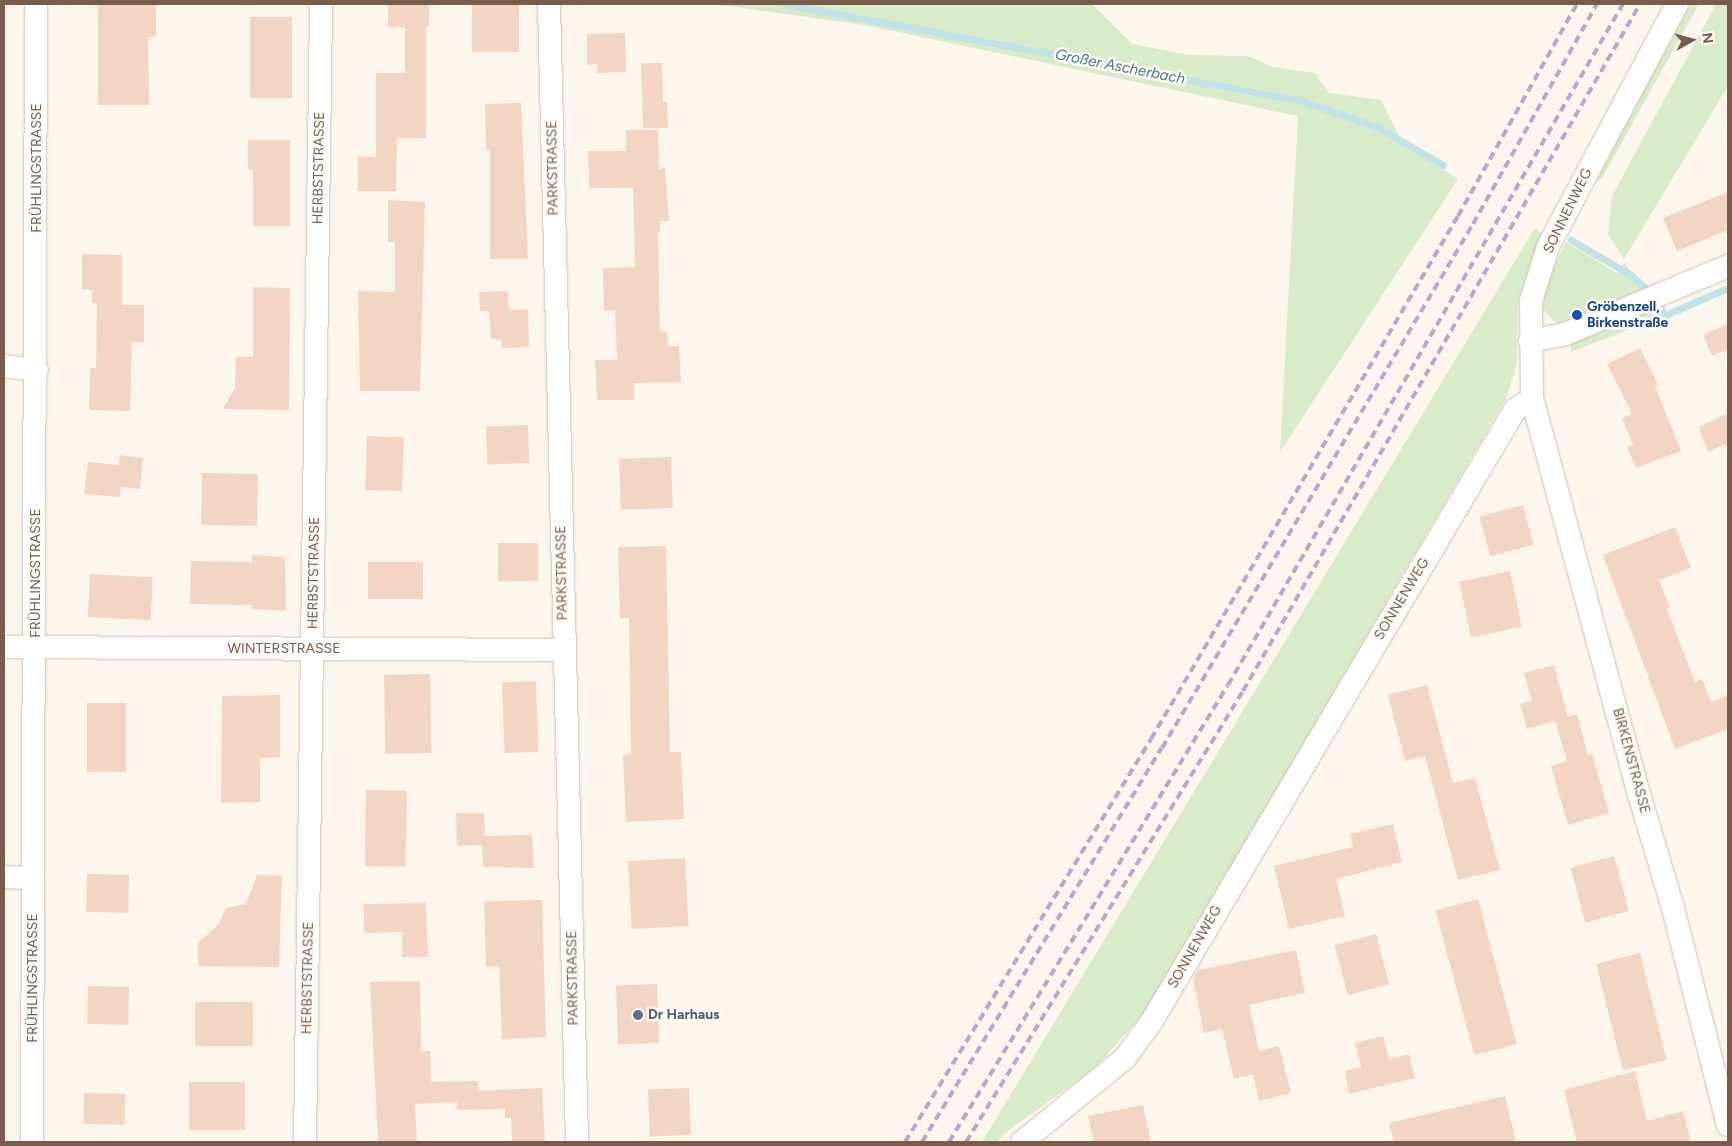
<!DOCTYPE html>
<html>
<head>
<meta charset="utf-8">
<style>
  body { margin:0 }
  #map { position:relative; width:1732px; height:1146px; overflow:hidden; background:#fdf6ec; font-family:Figtree,sans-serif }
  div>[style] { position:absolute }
  .green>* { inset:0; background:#d8ecc9 }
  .stream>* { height:7px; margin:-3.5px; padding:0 3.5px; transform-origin:3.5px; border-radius:3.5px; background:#bfe3e8 }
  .building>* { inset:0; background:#f3d5c3; transform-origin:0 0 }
  .roads { filter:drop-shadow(0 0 1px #d1beb0) drop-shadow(0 0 1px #d1beb0) }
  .minor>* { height:22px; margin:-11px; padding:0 11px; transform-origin:11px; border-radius:11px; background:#fff }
  .rail>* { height:4px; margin-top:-2px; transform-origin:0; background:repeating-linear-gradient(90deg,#b9a8c9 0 8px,transparent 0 13px) }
  .dots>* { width:14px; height:14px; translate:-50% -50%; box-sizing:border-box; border:2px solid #fffaf3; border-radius:50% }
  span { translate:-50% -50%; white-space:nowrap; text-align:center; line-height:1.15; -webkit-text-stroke:5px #fffaf3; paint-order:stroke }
  .street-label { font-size:14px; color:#7a5c4d }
  .transit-label { font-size:14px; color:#164399; font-weight:700 }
  .left { translate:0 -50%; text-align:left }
  .service-label { font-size:14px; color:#4e5e75; font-weight:700 }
  .water-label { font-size:15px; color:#437c86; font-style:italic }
  .frame { position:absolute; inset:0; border:5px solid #7a5c4d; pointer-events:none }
  .north { position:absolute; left:1667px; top:15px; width:50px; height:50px; -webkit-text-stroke:4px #fffaf3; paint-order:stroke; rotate:83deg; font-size:14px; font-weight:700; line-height:20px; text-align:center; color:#7a5c4d }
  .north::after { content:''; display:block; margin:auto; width:18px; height:22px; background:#7a5c4d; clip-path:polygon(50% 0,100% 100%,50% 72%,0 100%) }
</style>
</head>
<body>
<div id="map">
  <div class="green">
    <div style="clip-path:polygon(714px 4px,1092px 4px,1132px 44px,1189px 55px,1248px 56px,1273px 67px,1315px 73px,1329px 93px,1381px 100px,1403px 144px,1458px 179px,1280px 452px,1298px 116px,864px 25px)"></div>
    <div style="clip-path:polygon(1691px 4px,1699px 4px,1602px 178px,1593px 183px)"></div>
    <div style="clip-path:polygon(1716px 4px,1728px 4px,1728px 86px,1624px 259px,1608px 234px,1612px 196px)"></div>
    <div style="clip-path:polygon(1535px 228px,1542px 234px,1518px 301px,1517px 363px,1506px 399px,1146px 1011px,1095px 1068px,1005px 1133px,997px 1142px,982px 1142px)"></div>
    <div style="clip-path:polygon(1566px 242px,1617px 273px,1624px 263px,1667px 315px,1571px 352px,1571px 328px,1556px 323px,1543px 309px,1545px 284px)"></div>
  </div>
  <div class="stream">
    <div style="left:785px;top:4px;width:526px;rotate:10.63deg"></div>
    <div style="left:1302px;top:101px;width:82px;rotate:19.3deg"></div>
    <div style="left:1379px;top:128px;width:74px;rotate:30deg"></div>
    <div style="left:1571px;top:240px;width:69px;rotate:30.3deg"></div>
    <div style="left:1631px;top:275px;width:28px;rotate:42deg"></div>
    <div style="left:1652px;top:294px;width:25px;rotate:58deg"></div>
    <div style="left:1665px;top:315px;width:69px;rotate:-23.2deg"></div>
  </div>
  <div class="building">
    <div style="clip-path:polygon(98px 4px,156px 4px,156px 37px,148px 37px,149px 105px,98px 105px)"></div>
    <div style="clip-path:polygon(388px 4px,429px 4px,429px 27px,426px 27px,426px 138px,397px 138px,396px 191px,358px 191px,358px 156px,376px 157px,376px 73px,405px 73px,405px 27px,388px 27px)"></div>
    <div style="left:472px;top:4px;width:47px;height:48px"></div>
    <div style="left:250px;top:17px;width:42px;height:81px"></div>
    <div style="clip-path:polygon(625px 33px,626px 72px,597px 73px,597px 64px,587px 65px,587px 34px)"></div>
    <div style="clip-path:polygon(641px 63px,662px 63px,663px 102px,667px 102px,668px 128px,643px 128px)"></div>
    <div style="clip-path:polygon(521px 103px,528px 259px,490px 259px,490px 150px,486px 150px,485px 104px)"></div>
    <div style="clip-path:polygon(626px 130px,658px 130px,659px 169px,665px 168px,669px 221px,660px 221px,660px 231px,658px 231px,660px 332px,667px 332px,668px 346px,679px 346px,681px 382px,634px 383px,634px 400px,597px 400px,595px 360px,617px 360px,615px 310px,604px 311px,603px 268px,635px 267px,633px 188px,589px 188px,588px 151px,626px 151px)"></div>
    <div style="clip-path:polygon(248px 140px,290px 140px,290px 226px,253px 226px,253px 170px,248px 170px)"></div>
    <div style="clip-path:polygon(1728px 192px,1728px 230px,1677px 251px,1663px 218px)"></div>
    <div style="clip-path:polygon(388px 200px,425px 202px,420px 391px,360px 391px,358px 291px,395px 292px,395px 242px,388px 242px)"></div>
    <div style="clip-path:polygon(82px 254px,122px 255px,122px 305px,144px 305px,144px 342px,132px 342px,130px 411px,89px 410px,90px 368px,96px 368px,97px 304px,92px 303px,92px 290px,82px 289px)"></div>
    <div style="clip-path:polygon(253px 287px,290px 288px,289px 410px,223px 409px,235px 388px,236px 357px,253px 357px)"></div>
    <div style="clip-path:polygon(508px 291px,509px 310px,528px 309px,529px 347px,502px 348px,501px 339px,491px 339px,489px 311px,480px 311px,479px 292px)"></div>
    <div style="clip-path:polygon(1728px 324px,1728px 349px,1712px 356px,1703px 335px)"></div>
    <div style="clip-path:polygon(1640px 348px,1658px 385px,1655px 386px,1681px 451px,1636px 468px,1627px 447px,1633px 445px,1622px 418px,1632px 414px,1607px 364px)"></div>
    <div style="clip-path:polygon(1728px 413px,1728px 443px,1708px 452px,1699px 427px)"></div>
    <div style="left:528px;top:425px;width:38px;height:42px;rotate:88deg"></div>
    <div style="left:367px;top:436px;width:37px;height:54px;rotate:2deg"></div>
    <div style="clip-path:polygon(120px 455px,143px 458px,140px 489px,121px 487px,120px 497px,84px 494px,88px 462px,119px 465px)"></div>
    <div style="left:671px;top:457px;width:51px;height:52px;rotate:88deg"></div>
    <div style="left:202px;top:473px;width:56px;height:52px;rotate:1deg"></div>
    <div style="left:1523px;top:505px;width:41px;height:45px;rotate:75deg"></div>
    <div style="clip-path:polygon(1675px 527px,1691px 568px,1659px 580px,1670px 608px,1667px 609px,1695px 682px,1702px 679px,1711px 702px,1728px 695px,1728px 729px,1675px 749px,1603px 555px)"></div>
    <div style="left:498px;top:543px;width:40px;height:38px"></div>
    <div style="clip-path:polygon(666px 546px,670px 752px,681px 752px,684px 819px,626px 822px,623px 755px,631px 754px,629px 618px,620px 618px,618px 547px)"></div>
    <div style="clip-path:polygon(252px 555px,285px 557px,286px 611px,252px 609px,252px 605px,190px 604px,191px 561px,252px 562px)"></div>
    <div style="left:368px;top:562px;width:55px;height:37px"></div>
    <div style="left:1510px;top:571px;width:57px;height:52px;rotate:78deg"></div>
    <div style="left:90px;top:574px;width:63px;height:43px;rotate:3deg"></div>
    <div style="clip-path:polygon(1554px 665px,1568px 717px,1577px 714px,1588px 755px,1592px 754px,1609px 813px,1568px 825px,1551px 766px,1567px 761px,1555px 721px,1527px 729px,1520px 704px,1532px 701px,1524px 673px)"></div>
    <div style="left:430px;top:674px;width:79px;height:46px;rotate:89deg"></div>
    <div style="left:536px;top:681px;width:71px;height:34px;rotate:88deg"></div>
    <div style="clip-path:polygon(1427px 685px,1453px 783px,1475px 778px,1500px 870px,1458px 880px,1425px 756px,1405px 761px,1388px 695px)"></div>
    <div style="clip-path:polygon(280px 695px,280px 757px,260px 758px,260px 802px,221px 803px,222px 696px)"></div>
    <div style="left:87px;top:703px;width:39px;height:69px"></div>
    <div style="left:366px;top:790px;width:41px;height:76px;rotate:1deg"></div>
    <div style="clip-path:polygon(456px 813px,484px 813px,485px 836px,532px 835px,534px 868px,483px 867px,482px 845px,457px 846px)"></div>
    <div style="clip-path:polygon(1393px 824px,1402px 862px,1336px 879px,1345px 916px,1289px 929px,1274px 866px,1353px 847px,1350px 834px)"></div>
    <div style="left:1614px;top:856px;width:57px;height:45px;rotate:75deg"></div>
    <div style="left:685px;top:858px;width:68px;height:57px;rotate:87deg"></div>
    <div style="left:87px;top:874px;width:42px;height:38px;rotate:1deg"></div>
    <div style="clip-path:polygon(257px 875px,282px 876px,279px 967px,198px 966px,198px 943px,218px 925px,226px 908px,246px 904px)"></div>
    <div style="left:1478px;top:899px;width:150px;height:44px;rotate:75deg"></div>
    <div style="clip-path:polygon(542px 900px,546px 1037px,502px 1039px,499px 966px,486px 967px,484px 901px)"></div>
    <div style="clip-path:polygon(426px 903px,428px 957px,402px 957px,402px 932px,364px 933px,364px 904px)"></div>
    <div style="left:1376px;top:934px;width:52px;height:43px;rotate:75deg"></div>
    <div style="clip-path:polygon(1296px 950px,1305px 993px,1249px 1005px,1259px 1051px,1279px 1046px,1291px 1093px,1259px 1101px,1253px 1074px,1234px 1079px,1222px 1029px,1204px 1033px,1193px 978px,1198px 970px)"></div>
    <div style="left:1640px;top:953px;width:110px;height:45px;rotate:76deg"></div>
    <div style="clip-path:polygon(420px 981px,421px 1051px,430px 1051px,431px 1082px,478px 1081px,478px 1091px,542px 1088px,545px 1142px,512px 1142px,511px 1118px,505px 1118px,505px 1109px,457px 1110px,457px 1102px,415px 1104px,417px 1142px,378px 1142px,370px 982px)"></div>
    <div style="left:657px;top:984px;width:59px;height:41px;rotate:88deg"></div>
    <div style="left:88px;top:986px;width:41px;height:38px;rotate:1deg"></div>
    <div style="left:195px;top:1002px;width:58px;height:44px"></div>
    <div style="clip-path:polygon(1383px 1036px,1389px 1059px,1409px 1054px,1415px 1078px,1349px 1094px,1345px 1071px,1361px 1067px,1355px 1043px)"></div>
    <div style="clip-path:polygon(1635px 1071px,1647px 1121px,1683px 1111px,1691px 1142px,1577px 1142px,1564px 1090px)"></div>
    <div style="left:189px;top:1082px;width:56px;height:48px"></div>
    <div style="left:689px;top:1088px;width:47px;height:41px;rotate:88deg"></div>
    <div style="left:84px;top:1093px;width:41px;height:31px;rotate:1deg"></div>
    <div style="clip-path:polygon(1505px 1096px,1516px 1142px,1394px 1142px,1389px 1123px)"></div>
    <div style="clip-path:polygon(1143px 1105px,1151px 1142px,1094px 1142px,1088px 1116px)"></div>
  </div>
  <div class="roads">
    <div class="minor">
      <div style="left:549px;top:4px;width:1138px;rotate:88.59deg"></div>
      <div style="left:1677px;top:4px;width:275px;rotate:118deg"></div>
      <div style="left:1548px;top:247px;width:57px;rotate:107.5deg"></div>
      <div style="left:1531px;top:301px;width:97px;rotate:89.4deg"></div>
      <div style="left:1532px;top:398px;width:407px;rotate:74.9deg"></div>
      <div style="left:1638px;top:791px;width:122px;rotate:73.3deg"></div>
      <div style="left:1673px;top:908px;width:224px;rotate:75.8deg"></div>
      <div style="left:1530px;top:341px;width:36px;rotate:-11deg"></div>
      <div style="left:1565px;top:334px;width:177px;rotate:-22.6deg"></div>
      <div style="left:4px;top:366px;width:33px;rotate:7deg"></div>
      <div style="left:4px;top:647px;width:560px;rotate:0.31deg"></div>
      <div style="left:4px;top:877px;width:29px;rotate:2deg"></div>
      <div style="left:32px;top:1142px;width:1138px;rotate:-89.8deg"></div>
      <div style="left:305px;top:1142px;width:1138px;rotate:-89.19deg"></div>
      <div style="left:1022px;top:1142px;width:133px;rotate:-39.2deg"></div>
      <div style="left:1125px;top:1058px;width:46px;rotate:-53.9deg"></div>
      <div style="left:1152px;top:1021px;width:711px;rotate:-59.29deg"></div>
      <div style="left:1515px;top:410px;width:21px;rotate:-35deg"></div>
    </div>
  </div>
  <div class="rail">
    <div style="left:905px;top:1142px;width:472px;rotate:-58.6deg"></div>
    <div style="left:1151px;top:739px;width:606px;rotate:-59.59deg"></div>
    <div style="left:1458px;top:216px;width:243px;rotate:-60.7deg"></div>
    <div style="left:922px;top:1142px;width:461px;rotate:-58.7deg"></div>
    <div style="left:1162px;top:748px;width:609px;rotate:-59.31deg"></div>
    <div style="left:1473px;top:224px;width:253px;rotate:-60.6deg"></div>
    <div style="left:949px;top:1142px;width:535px;rotate:-58.6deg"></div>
    <div style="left:1228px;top:685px;width:787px;rotate:-59.89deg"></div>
    <div style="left:966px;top:1142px;width:529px;rotate:-58.44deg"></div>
    <div style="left:1243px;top:691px;width:793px;rotate:-59.98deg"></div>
  </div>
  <div class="dots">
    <div style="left:1577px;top:315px;background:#1a4fb4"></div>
    <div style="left:638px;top:1015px;background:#5c6f8a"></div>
  </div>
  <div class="street-label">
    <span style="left:37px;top:168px;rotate:-90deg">FRÜHLINGSTRASSE</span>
    <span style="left:319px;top:168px;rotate:-89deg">HERBSTSTRASSE</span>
    <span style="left:553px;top:168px;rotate:-91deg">PARKSTRASSE</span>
    <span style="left:1568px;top:211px;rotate:-64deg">SONNENWEG</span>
    <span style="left:36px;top:573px;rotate:-90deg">FRÜHLINGSTRASSE</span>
    <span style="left:314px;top:573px;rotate:-89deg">HERBSTSTRASSE</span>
    <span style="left:562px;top:573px;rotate:-91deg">PARKSTRASSE</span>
    <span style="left:1402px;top:599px;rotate:-59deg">SONNENWEG</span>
    <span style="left:284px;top:649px">WINTERSTRASSE</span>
    <span style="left:1631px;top:761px;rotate:75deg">BIRKENSTRASSE</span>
    <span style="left:1195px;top:947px;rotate:-60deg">SONNENWEG</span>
    <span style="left:33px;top:978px;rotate:-90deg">FRÜHLINGSTRASSE</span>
    <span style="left:308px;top:978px;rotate:-89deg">HERBSTSTRASSE</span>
    <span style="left:573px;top:978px;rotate:-91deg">PARKSTRASSE</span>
  </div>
  <div class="transit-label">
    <span class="left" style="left:1587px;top:315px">Gröbenzell,<br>Birkenstraße</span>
  </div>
  <div class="service-label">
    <span class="left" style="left:648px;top:1015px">Dr Harhaus</span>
  </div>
  <div class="water-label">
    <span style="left:1120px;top:67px;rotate:11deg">Großer Ascherbach</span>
  </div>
  <div class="frame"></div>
  <div class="north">N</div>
</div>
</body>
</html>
